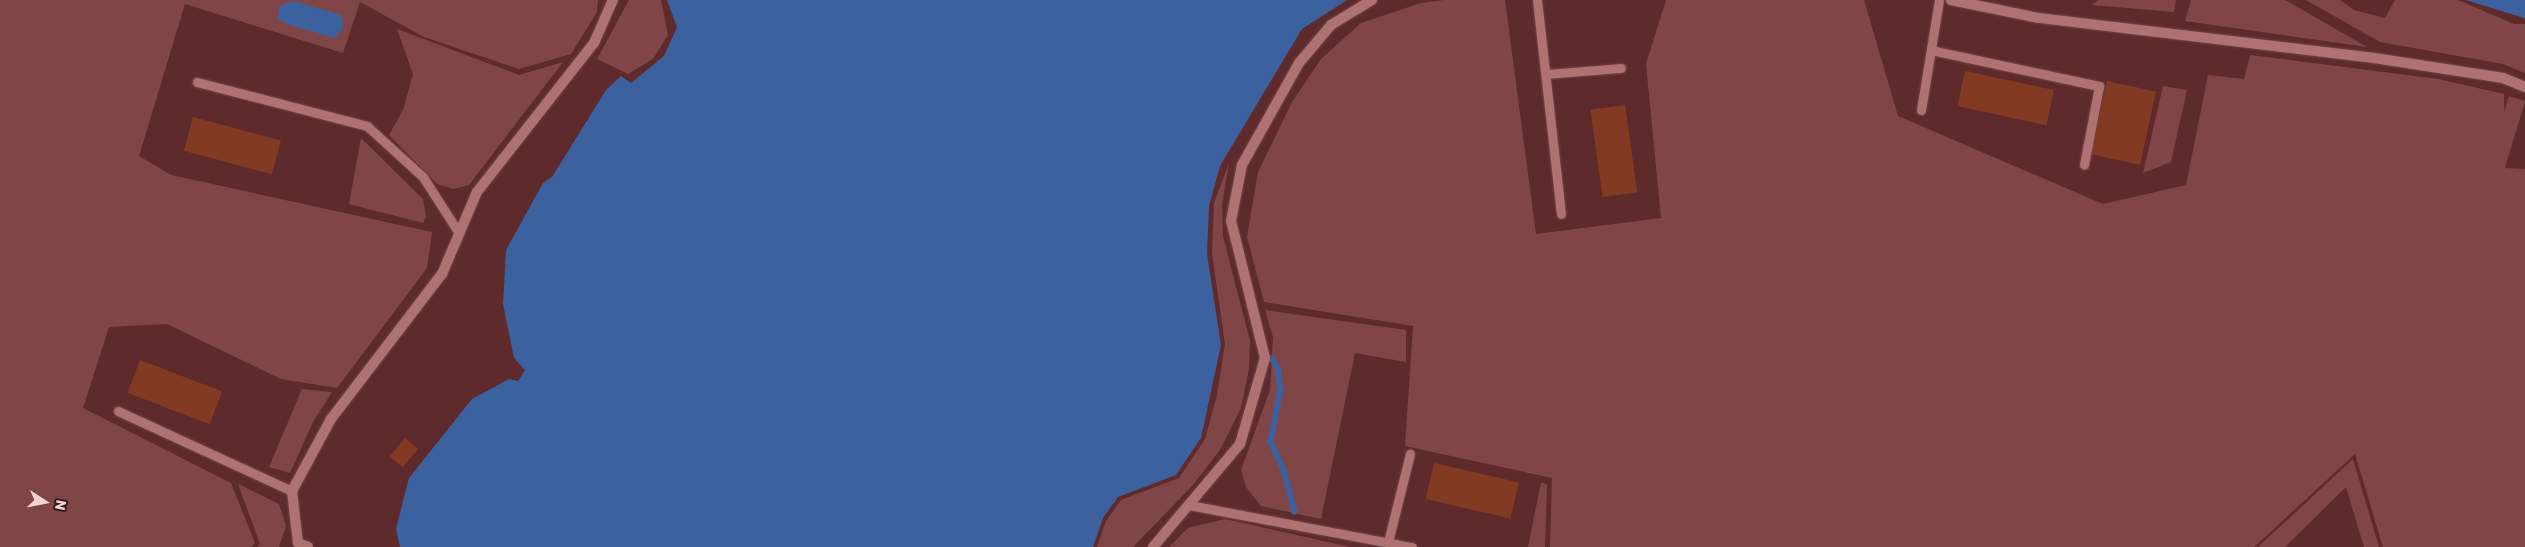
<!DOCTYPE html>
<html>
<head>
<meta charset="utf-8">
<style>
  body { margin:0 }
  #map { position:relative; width:2525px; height:547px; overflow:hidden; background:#5f2a2c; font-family:Rubik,sans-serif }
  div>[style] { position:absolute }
  .green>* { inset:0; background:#804647; transform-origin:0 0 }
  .water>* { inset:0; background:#3b629f }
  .stream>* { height:5.5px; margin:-2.75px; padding:0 2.75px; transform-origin:2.75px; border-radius:2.75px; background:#3b629f }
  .building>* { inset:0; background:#833a22; transform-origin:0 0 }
  .roads { filter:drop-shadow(0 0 1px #74464a) drop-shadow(0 0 1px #74464a) }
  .lane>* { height:9px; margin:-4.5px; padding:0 4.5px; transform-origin:4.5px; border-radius:4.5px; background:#ae7272 }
  .street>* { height:10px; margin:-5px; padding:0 5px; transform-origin:5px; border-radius:5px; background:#ae7272 }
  span { translate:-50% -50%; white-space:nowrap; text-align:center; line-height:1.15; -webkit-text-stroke:4.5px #341c1c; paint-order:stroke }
  .north { position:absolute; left:20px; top:477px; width:50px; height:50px; -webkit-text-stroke:4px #341c1c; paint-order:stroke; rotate:101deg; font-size:14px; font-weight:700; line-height:20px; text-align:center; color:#f6d4d4 }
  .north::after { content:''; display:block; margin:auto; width:18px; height:22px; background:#f6d4d4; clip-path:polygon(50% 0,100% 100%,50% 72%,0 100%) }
</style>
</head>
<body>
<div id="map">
  <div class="green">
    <div style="clip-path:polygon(0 0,598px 0,597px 12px,571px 54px,519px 69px,424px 37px,360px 2px,343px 53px,185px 4px,139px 156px,171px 175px,432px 232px,427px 268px,337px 388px,281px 379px,167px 324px,109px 327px,83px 408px,231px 483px,255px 543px,251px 547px,0 547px)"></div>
    <div style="clip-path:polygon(629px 0,661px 0,668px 35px,653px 59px,628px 74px,597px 59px)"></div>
    <div style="clip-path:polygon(1444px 0,1505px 0,1536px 234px,1661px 218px,1646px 64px,1666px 0,1864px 0,1898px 116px,2103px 204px,2186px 185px,2208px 75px,2244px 79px,2250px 55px,2438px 79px,2504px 94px,2505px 168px,2525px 169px,2525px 547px,2383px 547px,2355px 454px,2254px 547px,1550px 547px,1552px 478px,1405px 446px,1413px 326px,1264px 302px,1247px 237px,1258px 172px,1292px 102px,1321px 59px,1361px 23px,1421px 3px)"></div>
    <div style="clip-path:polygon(2098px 0,2176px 0,2174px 12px,2092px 5px)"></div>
    <div style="clip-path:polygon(2191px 0,2285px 0,2367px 47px,2185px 21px)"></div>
    <div style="clip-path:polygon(2306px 0,2340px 0,2354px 10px,2385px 18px,2395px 0,2458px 0,2514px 24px,2525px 24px,2525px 73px,2503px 64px,2380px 42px)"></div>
    <div style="clip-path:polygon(397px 29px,519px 75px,563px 62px,469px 185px,454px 189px,437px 184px,389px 135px,403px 110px,413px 74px)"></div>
    <div style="clip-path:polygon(2163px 86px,2187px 90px,2171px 162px,2143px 173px)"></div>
    <div style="left:2509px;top:96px;width:17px;height:69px;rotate:17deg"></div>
    <div style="clip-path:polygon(361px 138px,423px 199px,426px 217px,423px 223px,349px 204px)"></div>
    <div style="clip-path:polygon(1229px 163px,1222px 204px,1223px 236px,1250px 341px,1249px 369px,1241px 408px,1220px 450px,1192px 486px,1133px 547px,1097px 547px,1106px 521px,1121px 500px,1179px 478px,1205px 439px,1217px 395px,1225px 344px,1212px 253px,1214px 203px)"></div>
    <div style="clip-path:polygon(1265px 310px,1406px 330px,1406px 362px,1355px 353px,1321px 519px,1261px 506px,1246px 487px,1241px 470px,1270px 390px,1273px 337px)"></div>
    <div style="clip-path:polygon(302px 389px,332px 392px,313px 422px,290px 473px,269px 467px)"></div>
    <div style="clip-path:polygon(2353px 459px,2379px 547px,2364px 547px,2346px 487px,2285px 547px,2258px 547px)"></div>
    <div style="clip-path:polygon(1541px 482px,1547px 485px,1545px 547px,1528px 547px)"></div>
    <div style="clip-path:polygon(238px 484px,279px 504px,286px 526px,279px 547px,257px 547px,260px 544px)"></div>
    <div style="clip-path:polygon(1225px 519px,1350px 547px,1169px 547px,1188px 528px)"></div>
  </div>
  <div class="water">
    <div style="clip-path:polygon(667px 0,1347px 0,1302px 29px,1220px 166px,1209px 206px,1207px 254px,1221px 345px,1201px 438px,1176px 475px,1118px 497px,1103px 518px,1093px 547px,400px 547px,396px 529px,409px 478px,472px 399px,509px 379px,518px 381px,525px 370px,514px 358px,503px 304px,506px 250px,543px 183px,552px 177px,606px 90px,621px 76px,631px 83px,664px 56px,677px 27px)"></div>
    <div style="clip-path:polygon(2466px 0,2525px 0,2525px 18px,2524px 18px)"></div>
    <div style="clip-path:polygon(294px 1px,341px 15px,343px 28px,335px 38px,289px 25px,278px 19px,279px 6px)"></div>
  </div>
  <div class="stream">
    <div style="left:1272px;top:358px;width:12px;rotate:59deg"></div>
    <div style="left:1278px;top:368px;width:22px;rotate:82deg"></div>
    <div style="left:1281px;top:390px;width:53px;rotate:100.9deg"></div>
    <div style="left:1271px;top:442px;width:31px;rotate:65deg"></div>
    <div style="left:1284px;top:470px;width:43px;rotate:75.3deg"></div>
  </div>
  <div class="building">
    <div style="left:1965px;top:71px;width:91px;height:36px;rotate:12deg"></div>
    <div style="left:2107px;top:81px;width:50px;height:75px;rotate:12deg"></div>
    <div style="left:1625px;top:105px;width:88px;height:35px;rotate:82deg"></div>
    <div style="left:193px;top:117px;width:91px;height:35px;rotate:15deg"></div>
    <div style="left:140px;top:360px;width:88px;height:35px;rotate:21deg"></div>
    <div style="left:405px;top:438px;width:17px;height:24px;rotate:40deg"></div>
    <div style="left:1434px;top:463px;width:87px;height:37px;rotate:13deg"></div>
  </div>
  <div class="roads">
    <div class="lane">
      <div style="left:1537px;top:0;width:215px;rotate:83.6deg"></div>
      <div style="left:1931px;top:50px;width:172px;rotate:12.1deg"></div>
      <div style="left:2099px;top:86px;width:80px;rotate:100.8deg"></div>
      <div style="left:1546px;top:74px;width:75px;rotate:-4.6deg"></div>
      <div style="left:197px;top:82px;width:176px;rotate:14.5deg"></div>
      <div style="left:367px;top:126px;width:76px;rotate:42.3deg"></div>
      <div style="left:423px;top:177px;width:67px;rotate:57.3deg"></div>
      <div style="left:1921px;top:110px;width:111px;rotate:-80.7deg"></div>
      <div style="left:118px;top:411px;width:192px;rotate:24.7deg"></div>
      <div style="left:1189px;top:505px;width:227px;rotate:10.7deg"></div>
      <div style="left:1388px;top:542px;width:91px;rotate:-76deg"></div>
    </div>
    <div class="street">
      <div style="left:1951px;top:0;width:90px;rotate:11.6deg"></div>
      <div style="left:2039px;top:18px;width:337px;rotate:6.8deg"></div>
      <div style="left:2374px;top:58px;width:131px;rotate:8.8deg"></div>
      <div style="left:2503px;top:78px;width:24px;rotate:22deg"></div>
      <div style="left:308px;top:547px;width:11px;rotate:-158deg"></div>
      <div style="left:298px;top:543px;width:52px;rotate:-96.6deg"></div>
      <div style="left:292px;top:491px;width:82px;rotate:-61.6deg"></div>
      <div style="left:331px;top:419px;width:183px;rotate:-52.6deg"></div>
      <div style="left:442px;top:274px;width:89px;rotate:-66.9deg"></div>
      <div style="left:477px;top:192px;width:189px;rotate:-51.9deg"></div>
      <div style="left:594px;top:43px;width:47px;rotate:-66.2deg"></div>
      <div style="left:1153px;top:547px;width:135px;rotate:-49.8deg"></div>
      <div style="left:1240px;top:444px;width:90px;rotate:-73.8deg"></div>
      <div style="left:1265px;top:358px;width:141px;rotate:-103.9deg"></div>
      <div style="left:1231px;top:221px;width:57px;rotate:-78.9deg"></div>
      <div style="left:1242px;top:165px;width:117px;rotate:-60.8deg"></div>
      <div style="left:1299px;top:63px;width:50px;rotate:-49.9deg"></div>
      <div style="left:1331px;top:25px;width:48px;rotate:-31.4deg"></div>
    </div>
  </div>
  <div class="north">N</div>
</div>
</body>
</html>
